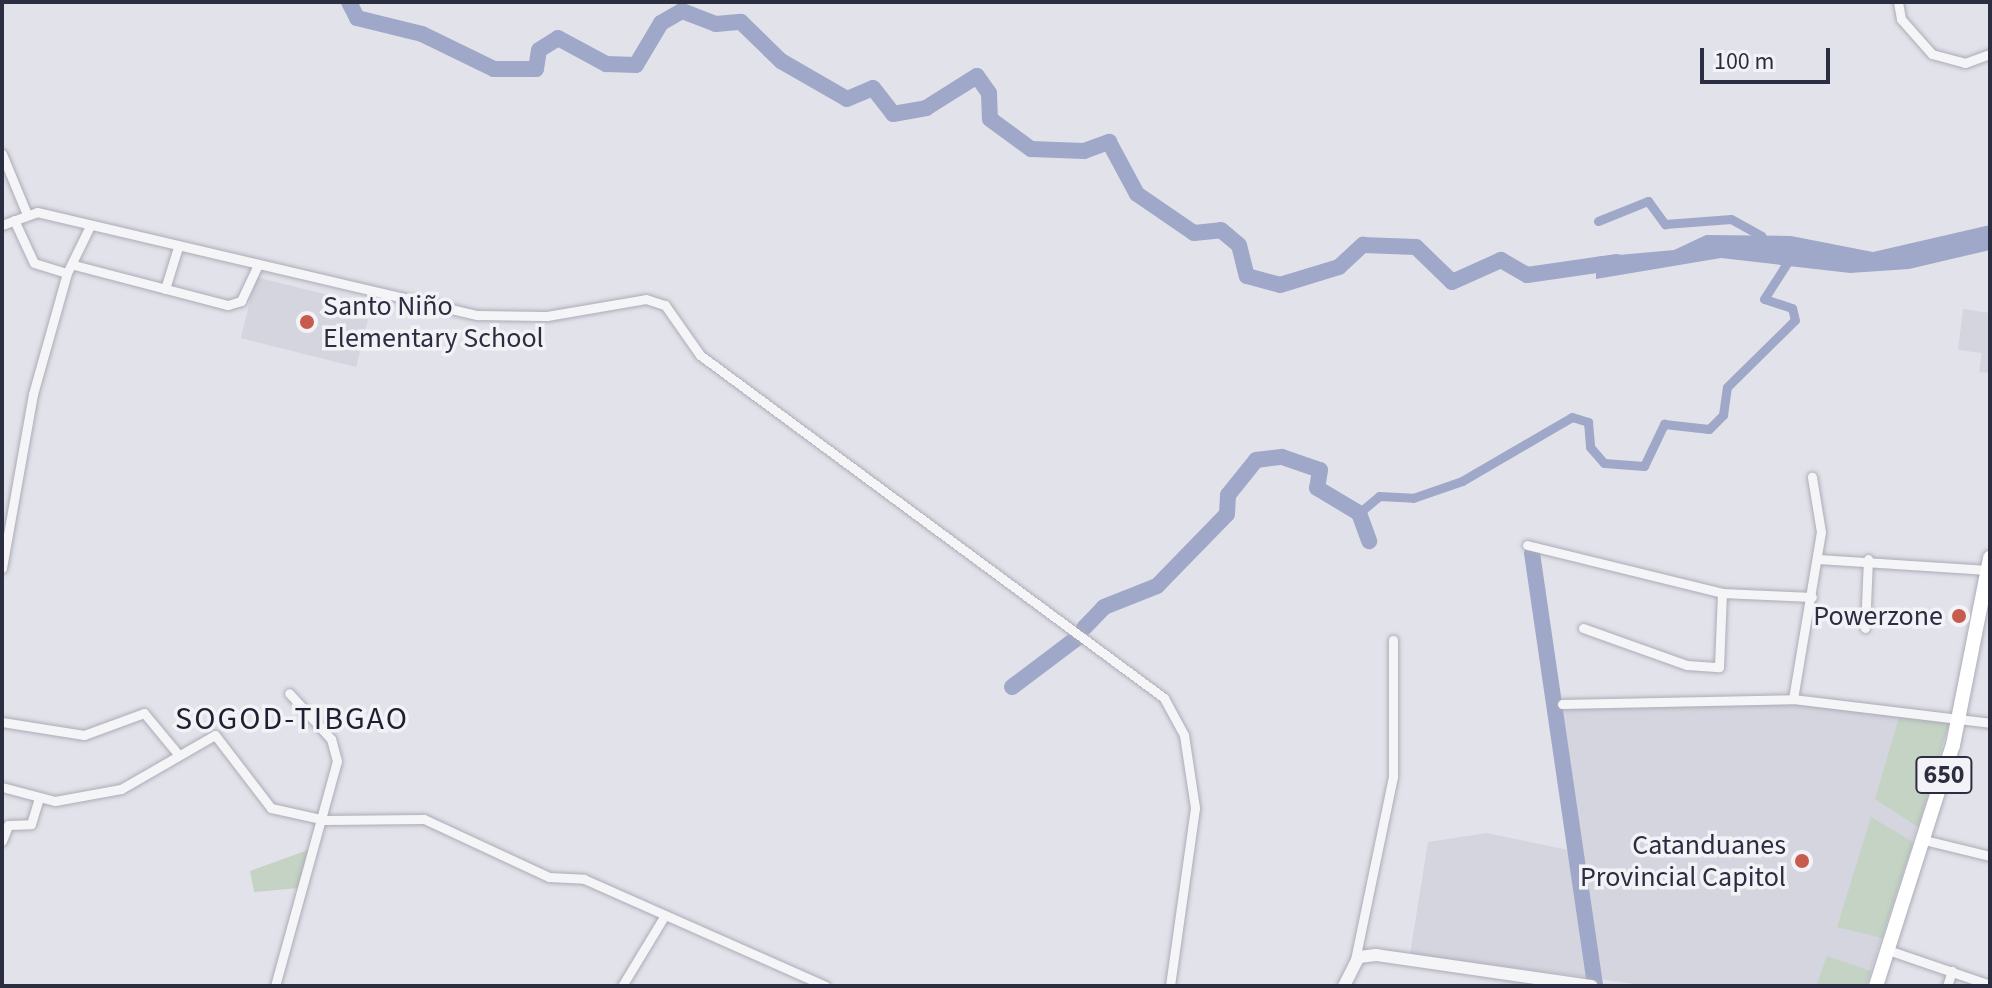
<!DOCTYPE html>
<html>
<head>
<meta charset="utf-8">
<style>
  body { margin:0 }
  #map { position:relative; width:1992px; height:988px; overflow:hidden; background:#e2e3ea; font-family:"Source Sans 3",sans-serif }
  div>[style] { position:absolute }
  .built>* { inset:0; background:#d4d5de; transform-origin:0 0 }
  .green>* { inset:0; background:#c4d3c4 }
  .water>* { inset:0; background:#9fa8c8 }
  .canal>* { height:9px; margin:-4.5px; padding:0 4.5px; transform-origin:4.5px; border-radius:4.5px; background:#9fa8c8 }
  .river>* { height:16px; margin:-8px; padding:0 8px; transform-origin:8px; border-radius:8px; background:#9fa8c8 }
  .roads { filter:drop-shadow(0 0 2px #abacb7) drop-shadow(0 0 2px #abacb7) }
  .minor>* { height:9px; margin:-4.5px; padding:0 4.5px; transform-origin:4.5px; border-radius:4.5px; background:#f5f5f8 }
  .tertiary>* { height:12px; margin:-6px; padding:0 6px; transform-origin:6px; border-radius:6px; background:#f5f5f8 }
  .primary>* { height:14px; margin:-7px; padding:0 7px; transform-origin:7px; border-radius:7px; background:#fff }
  .dots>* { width:22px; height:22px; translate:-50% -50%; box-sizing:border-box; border:4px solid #f2f2f7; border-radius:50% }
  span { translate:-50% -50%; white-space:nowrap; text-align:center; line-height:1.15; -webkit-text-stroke:7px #f2f2f7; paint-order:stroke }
  .shield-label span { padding:2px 6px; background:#f2f2f7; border:2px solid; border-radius:6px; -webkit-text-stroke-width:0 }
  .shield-label { font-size:26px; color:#2b2d41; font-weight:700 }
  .poi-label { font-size:28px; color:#2b2d41 }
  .left { translate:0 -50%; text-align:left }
  .right { translate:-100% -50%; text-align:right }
  .quarter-label { font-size:32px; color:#1d1f32; letter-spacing:2px }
  .frame { position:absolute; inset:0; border:4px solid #2b2d41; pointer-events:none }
  .scale { position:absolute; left:1700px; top:48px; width:130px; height:36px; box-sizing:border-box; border:4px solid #2b2d41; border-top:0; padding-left:10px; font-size:24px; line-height:28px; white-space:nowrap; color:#2b2d41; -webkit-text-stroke:6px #f2f2f7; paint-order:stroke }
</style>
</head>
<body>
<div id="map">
  <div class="built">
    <div style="left:256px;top:277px;width:119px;height:63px;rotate:14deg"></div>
    <div style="clip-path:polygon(1963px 309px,1990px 313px,1990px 373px,1979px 372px,1982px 353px,1958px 350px)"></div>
    <div style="clip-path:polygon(1791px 702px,1951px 717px,1866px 986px,1648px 986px,1600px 979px,1562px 707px)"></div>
    <div style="clip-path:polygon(1487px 833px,1568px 850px,1586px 977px,1410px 954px,1428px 842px)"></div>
  </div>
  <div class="green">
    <div style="clip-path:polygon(1901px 711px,1951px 717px,1918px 827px,1875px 799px)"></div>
    <div style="clip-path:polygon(1871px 817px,1913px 842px,1882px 938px,1837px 927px)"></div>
    <div style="clip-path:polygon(308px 850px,299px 888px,254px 892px,250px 871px)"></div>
    <div style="clip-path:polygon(1827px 956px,1871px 971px,1866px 986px,1816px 986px)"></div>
  </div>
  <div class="water">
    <div style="clip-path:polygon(1990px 225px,1990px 250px,1909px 269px,1850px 273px,1721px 258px,1596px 279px,1596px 257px,1674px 250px,1706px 235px,1791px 236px,1873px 252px)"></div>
  </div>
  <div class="canal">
    <div style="left:1598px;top:221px;width:54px;rotate:-21.8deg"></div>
    <div style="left:1648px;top:201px;width:29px;rotate:54deg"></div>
    <div style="left:1665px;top:224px;width:66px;rotate:-4.3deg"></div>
    <div style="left:1731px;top:219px;width:35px;rotate:29deg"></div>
    <div style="left:1359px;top:513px;width:26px;rotate:-40deg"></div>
    <div style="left:1379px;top:496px;width:34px;rotate:3deg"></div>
    <div style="left:1413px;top:498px;width:52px;rotate:-19.1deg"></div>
    <div style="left:1462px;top:481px;width:127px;rotate:-30.2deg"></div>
    <div style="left:1572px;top:417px;width:17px;rotate:17deg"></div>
    <div style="left:1588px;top:422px;width:25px;rotate:85deg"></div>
    <div style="left:1590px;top:447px;width:21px;rotate:49deg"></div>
    <div style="left:1604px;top:463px;width:40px;rotate:4.3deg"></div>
    <div style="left:1644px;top:466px;width:47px;rotate:-64.5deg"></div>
    <div style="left:1664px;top:424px;width:45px;rotate:6.3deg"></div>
    <div style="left:1709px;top:429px;width:20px;rotate:-45deg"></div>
    <div style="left:1723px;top:415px;width:28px;rotate:-82deg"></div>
    <div style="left:1727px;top:387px;width:95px;rotate:-44.6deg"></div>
    <div style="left:1795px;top:320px;width:12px;rotate:-104deg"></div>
    <div style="left:1792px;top:308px;width:29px;rotate:-162deg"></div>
    <div style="left:1764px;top:299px;width:43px;rotate:-57.4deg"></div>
  </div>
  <div class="river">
    <div style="left:349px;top:2px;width:18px;rotate:63deg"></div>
    <div style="left:357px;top:18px;width:67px;rotate:13.8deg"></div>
    <div style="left:422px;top:34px;width:80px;rotate:25.9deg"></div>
    <div style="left:494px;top:69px;width:42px"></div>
    <div style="left:536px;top:69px;width:19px;rotate:-81deg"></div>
    <div style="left:539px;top:50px;width:22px;rotate:-32deg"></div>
    <div style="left:558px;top:38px;width:55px;rotate:28.4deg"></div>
    <div style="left:606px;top:64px;width:30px;rotate:2deg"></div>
    <div style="left:636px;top:65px;width:49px;rotate:-59.2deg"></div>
    <div style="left:661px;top:23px;width:24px;rotate:-30deg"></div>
    <div style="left:682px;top:11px;width:36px;rotate:21deg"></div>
    <div style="left:716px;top:24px;width:25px;rotate:-5deg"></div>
    <div style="left:741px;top:22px;width:56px;rotate:44.3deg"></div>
    <div style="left:781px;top:61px;width:76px;rotate:29.9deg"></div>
    <div style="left:847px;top:99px;width:28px;rotate:-23deg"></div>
    <div style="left:873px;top:88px;width:33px;rotate:52deg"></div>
    <div style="left:893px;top:114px;width:34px;rotate:-10deg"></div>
    <div style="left:926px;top:108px;width:60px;rotate:-32.1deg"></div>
    <div style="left:977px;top:76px;width:21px;rotate:55deg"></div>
    <div style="left:989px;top:93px;width:26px;rotate:88deg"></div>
    <div style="left:990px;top:119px;width:51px;rotate:36.2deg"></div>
    <div style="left:1031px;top:149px;width:53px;rotate:2.2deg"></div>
    <div style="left:1084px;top:151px;width:27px;rotate:-20deg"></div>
    <div style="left:1109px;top:142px;width:59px;rotate:61.7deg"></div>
    <div style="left:1137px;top:194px;width:69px;rotate:34.4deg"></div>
    <div style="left:1194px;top:233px;width:27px;rotate:-6deg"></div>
    <div style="left:1221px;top:230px;width:23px;rotate:40deg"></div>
    <div style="left:1239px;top:245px;width:32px;rotate:76deg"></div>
    <div style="left:1247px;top:276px;width:34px;rotate:15deg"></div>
    <div style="left:1280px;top:285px;width:62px;rotate:-17deg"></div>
    <div style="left:1339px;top:267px;width:33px;rotate:-43deg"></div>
    <div style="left:1363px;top:245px;width:53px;rotate:2.2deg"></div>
    <div style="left:1416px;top:247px;width:50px;rotate:44.2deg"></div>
    <div style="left:1452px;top:282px;width:54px;rotate:-24.2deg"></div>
    <div style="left:1501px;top:260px;width:30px;rotate:30deg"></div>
    <div style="left:1527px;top:275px;width:91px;rotate:-8.2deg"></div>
    <div style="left:1532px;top:553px;width:438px;rotate:81.7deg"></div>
    <div style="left:1084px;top:628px;width:29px;rotate:-46deg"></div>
    <div style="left:1104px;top:607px;width:57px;rotate:-21.6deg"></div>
    <div style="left:1157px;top:586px;width:100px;rotate:-45.8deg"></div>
    <div style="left:1227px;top:514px;width:19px;rotate:-87deg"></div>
    <div style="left:1228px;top:495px;width:45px;rotate:-51.3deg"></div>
    <div style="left:1256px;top:460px;width:26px;rotate:-7deg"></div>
    <div style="left:1282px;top:457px;width:40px;rotate:18.9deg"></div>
    <div style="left:1320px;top:470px;width:18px;rotate:99deg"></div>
    <div style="left:1317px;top:488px;width:49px;rotate:30.8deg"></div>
    <div style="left:1359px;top:513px;width:30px;rotate:70deg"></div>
    <div style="left:1012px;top:687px;width:81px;rotate:-37deg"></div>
  </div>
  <div class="roads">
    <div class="minor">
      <div style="left:1898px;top:2px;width:17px;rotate:80deg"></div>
      <div style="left:1901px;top:19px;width:47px;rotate:48.5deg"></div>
      <div style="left:1932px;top:54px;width:34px;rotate:15deg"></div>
      <div style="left:1965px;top:63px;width:27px;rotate:-20deg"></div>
      <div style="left:2px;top:154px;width:63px;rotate:67.5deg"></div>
      <div style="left:14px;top:220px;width:47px;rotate:65.1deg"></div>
      <div style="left:34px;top:263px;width:34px;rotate:17deg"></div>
      <div style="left:2px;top:225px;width:37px;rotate:-20deg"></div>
      <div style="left:37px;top:212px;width:452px;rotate:13.2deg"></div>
      <div style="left:477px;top:315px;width:70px;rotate:0.8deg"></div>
      <div style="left:547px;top:316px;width:100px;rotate:-9.7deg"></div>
      <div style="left:646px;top:299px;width:20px;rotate:18deg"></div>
      <div style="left:665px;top:305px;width:61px;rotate:55deg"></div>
      <div style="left:700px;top:355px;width:577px;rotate:36.47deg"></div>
      <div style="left:1164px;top:698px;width:42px;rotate:61.6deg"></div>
      <div style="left:1184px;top:735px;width:74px;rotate:81.4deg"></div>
      <div style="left:1195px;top:808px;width:180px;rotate:98deg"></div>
      <div style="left:74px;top:265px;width:159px;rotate:14.6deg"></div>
      <div style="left:228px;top:305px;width:14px;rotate:-17deg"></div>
      <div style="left:241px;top:301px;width:38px;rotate:-65deg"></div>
      <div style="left:165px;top:289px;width:44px;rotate:-72.8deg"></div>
      <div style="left:1527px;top:545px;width:201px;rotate:13.8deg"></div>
      <div style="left:1722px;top:593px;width:90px;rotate:2.5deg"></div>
      <div style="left:1818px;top:559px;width:170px;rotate:3.7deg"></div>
      <div style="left:2px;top:568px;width:177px;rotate:-79.9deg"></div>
      <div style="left:33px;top:394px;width:126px;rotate:-74.3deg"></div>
      <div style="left:67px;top:273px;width:52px;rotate:-63.9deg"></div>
      <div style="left:1583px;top:628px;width:110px;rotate:19.6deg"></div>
      <div style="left:1687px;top:665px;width:32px;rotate:4deg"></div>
      <div style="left:1719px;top:667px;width:74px;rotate:-87.7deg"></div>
      <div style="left:1865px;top:628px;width:69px;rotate:-87.5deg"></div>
      <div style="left:1793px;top:699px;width:169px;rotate:-80.5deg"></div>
      <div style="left:1821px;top:532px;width:56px;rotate:-99.3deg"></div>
      <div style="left:1562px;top:704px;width:231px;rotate:-1.2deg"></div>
      <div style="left:1793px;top:699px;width:198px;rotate:6.9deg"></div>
      <div style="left:2px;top:722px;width:83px;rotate:9deg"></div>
      <div style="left:84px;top:735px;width:64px;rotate:-20.1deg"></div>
      <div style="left:144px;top:713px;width:53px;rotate:50.3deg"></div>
      <div style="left:2px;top:787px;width:55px;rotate:14.8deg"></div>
      <div style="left:55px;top:801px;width:67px;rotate:-10.3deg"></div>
      <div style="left:121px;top:789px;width:108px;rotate:-29.9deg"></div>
      <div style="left:215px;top:735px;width:92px;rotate:52.5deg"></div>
      <div style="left:271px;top:808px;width:55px;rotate:12.5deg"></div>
      <div style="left:325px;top:820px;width:99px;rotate:-0.6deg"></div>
      <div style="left:424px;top:819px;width:138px;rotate:24.9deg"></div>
      <div style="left:549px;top:877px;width:35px;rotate:3deg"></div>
      <div style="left:584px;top:879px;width:264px;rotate:23.9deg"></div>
      <div style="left:1924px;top:840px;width:68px;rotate:13.6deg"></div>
      <div style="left:2px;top:841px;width:17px;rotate:-69deg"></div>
      <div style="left:8px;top:825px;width:23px;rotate:-2deg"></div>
      <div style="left:31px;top:824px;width:28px;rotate:-73deg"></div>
      <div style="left:1888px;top:950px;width:108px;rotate:18.9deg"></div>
      <div style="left:1355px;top:960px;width:187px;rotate:-78.3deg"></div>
      <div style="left:1393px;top:777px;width:137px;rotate:-90deg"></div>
      <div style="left:275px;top:986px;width:233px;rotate:-74.6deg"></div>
      <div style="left:337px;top:761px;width:23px;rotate:-105deg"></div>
      <div style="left:331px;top:739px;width:62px;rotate:-132.4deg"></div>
      <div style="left:622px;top:986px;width:83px;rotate:-58.8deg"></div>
      <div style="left:1947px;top:986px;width:16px;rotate:-72deg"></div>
    </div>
    <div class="tertiary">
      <div style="left:1344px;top:986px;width:33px;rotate:-63deg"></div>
      <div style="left:1359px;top:957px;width:17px;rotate:-7deg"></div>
      <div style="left:1376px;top:955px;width:218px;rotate:8.2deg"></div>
    </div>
    <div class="primary">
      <div style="left:1876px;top:986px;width:253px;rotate:-72.3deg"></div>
      <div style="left:1953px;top:745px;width:191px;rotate:-78.8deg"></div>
    </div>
  </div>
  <div class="dots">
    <div style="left:307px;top:322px;background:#c75b4e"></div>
    <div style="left:1959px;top:616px;background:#c75b4e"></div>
    <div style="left:1802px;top:861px;background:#c75b4e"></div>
  </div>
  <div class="shield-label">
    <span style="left:1944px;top:775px">650</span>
  </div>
  <div class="poi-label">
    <span class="left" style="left:323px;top:322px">Santo Niño<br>Elementary School</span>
    <span class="right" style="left:1943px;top:616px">Powerzone</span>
    <span class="right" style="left:1786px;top:861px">Catanduanes<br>Provincial Capitol</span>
  </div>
  <div class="quarter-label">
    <span style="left:292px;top:719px">SOGOD-TIBGAO</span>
  </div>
  <div class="frame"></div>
  <div class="scale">100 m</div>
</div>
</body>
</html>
